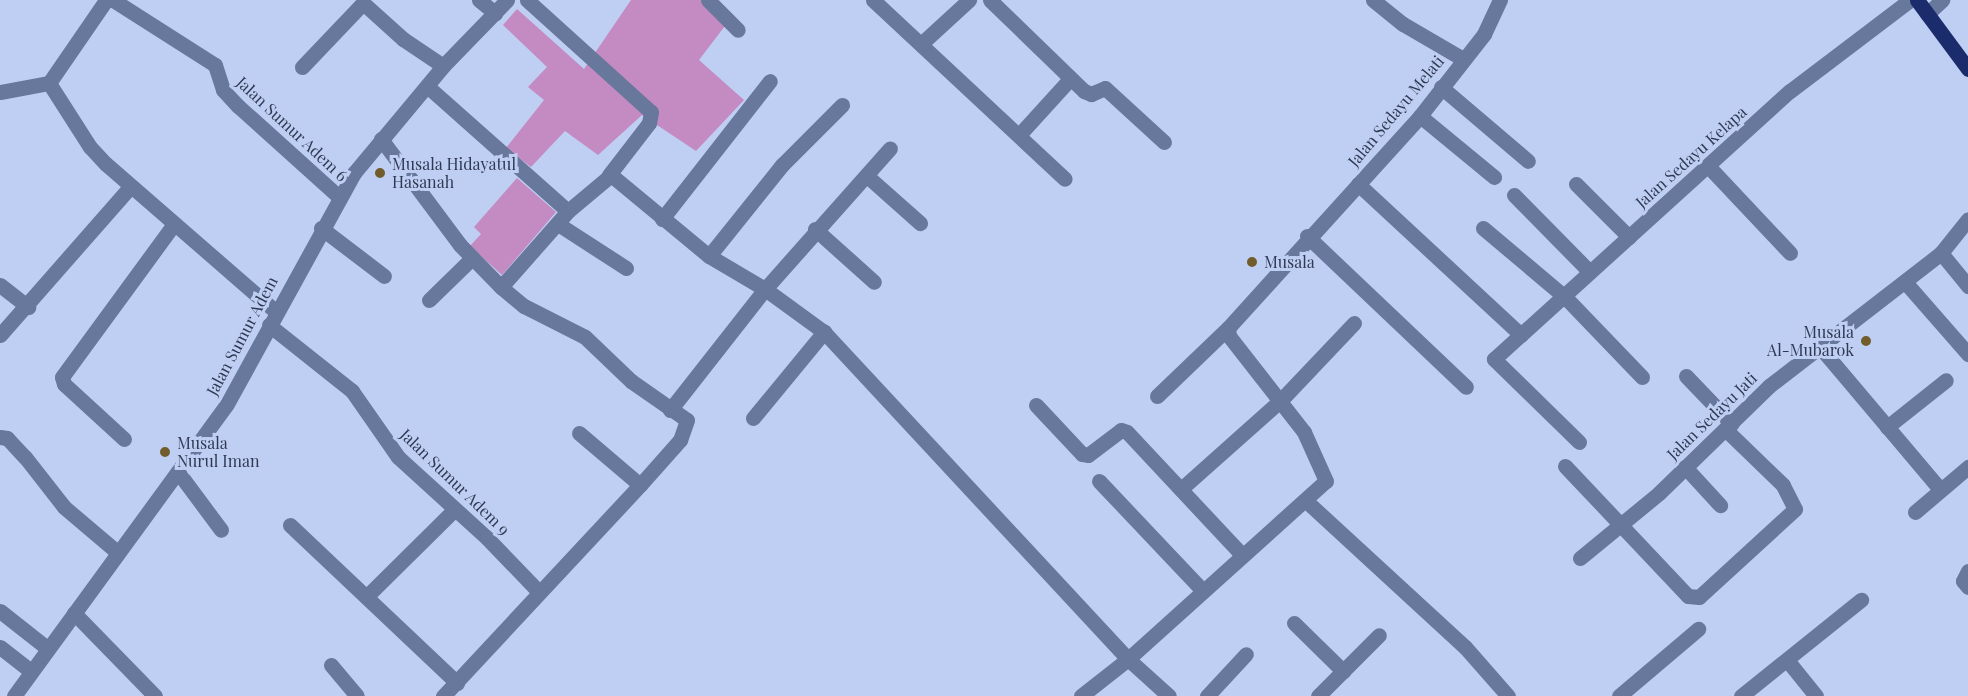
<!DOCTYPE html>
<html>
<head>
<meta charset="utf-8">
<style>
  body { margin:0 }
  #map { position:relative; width:1968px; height:696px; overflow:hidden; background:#bfcef3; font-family:"Playfair Display",serif }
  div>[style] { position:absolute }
  .green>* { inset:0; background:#c38bc1 }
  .minor>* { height:15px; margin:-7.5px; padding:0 7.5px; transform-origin:7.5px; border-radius:7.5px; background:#68779c }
  .major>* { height:15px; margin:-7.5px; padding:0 7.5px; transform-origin:7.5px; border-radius:7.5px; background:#1a2c6c }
  .dots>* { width:16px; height:16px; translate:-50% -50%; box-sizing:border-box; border:3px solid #bfcef3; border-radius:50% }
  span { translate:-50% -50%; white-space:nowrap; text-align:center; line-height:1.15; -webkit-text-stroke:6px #bfcef3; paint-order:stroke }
  .street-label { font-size:16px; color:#303952 }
  .poi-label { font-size:16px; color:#303952 }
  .left { translate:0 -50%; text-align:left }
  .right { translate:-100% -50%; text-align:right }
</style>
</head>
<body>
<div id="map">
  <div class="green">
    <div style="clip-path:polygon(631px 0,703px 0,728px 22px,699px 60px,744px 100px,696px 151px,642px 115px,598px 155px,565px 131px,531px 167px,506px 148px,544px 100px,528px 87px,547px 67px,503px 25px,517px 9px,584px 69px)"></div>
    <div style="clip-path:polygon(517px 178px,556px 212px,502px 275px,470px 246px,481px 234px,474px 227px)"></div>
  </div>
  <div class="minor">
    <div style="left:113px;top:0;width:121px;rotate:32.5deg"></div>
    <div style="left:215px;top:65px;width:26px;rotate:72deg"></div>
    <div style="left:223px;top:90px;width:22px;rotate:47deg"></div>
    <div style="left:238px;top:106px;width:136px;rotate:42deg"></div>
    <div style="left:479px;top:0;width:21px;rotate:39deg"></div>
    <div style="left:527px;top:0;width:167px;rotate:42.1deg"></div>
    <div style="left:651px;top:112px;width:11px;rotate:100deg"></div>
    <div style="left:649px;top:123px;width:66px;rotate:127.6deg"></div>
    <div style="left:708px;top:0;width:42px;rotate:45deg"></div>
    <div style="left:873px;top:0;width:262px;rotate:43deg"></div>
    <div style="left:990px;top:0;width:131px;rotate:44.1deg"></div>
    <div style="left:1084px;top:91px;width:8px;rotate:23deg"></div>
    <div style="left:1091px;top:94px;width:15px;rotate:-23deg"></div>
    <div style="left:1105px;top:88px;width:80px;rotate:42.5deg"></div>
    <div style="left:1373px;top:0;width:38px;rotate:39deg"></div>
    <div style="left:1403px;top:24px;width:69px;rotate:30.3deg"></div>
    <div style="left:1927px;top:14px;width:21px;rotate:-43deg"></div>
    <div style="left:922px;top:43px;width:64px;rotate:-42.5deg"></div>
    <div style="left:302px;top:67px;width:88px;rotate:-46.4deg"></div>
    <div style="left:363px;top:3px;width:54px;rotate:42deg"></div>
    <div style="left:403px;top:39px;width:48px;rotate:34deg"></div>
    <div style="left:49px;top:83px;width:76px;rotate:57.4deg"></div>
    <div style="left:90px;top:147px;width:23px;rotate:47deg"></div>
    <div style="left:106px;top:164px;width:224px;rotate:41deg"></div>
    <div style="left:427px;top:86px;width:188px;rotate:41.6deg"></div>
    <div style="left:568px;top:211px;width:101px;rotate:131.4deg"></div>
    <div style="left:1441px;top:87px;width:114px;rotate:40.4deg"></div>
    <div style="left:0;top:92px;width:50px;rotate:-10.4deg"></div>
    <div style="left:49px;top:83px;width:101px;rotate:-55.5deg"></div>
    <div style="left:1420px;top:116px;width:96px;rotate:39.5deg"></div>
    <div style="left:1019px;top:135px;width:76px;rotate:-47.7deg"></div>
    <div style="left:381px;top:139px;width:132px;rotate:53.3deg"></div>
    <div style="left:460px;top:245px;width:59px;rotate:45.7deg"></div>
    <div style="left:501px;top:287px;width:30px;rotate:40deg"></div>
    <div style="left:524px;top:306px;width:68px;rotate:26.9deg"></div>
    <div style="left:585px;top:337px;width:64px;rotate:43.7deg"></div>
    <div style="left:631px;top:381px;width:68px;rotate:34.9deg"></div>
    <div style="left:687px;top:420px;width:21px;rotate:109deg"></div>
    <div style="left:680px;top:440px;width:60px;rotate:131.6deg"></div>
    <div style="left:640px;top:485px;width:289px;rotate:133deg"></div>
    <div style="left:1709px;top:167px;width:118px;rotate:46.7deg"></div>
    <div style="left:867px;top:176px;width:71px;rotate:41.6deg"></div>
    <div style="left:1358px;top:184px;width:222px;rotate:42.8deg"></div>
    <div style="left:1576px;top:184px;width:75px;rotate:45deg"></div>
    <div style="left:1514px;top:195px;width:108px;rotate:45.4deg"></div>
    <div style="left:568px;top:211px;width:56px;rotate:-39.9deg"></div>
    <div style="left:611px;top:175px;width:127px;rotate:39.6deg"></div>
    <div style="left:709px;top:256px;width:65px;rotate:30.5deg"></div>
    <div style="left:765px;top:289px;width:73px;rotate:36.1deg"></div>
    <div style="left:824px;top:332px;width:446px;rotate:47.1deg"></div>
    <div style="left:1128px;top:659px;width:266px;rotate:-42deg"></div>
    <div style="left:1326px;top:481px;width:54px;rotate:-114.2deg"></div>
    <div style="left:1304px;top:432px;width:122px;rotate:-128deg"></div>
    <div style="left:1229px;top:336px;width:8px;rotate:-97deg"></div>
    <div style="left:1228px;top:328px;width:286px;rotate:-47.8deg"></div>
    <div style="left:1420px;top:116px;width:104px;rotate:-52deg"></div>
    <div style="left:1484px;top:34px;width:38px;rotate:-65deg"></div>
    <div style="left:662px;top:219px;width:175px;rotate:-52deg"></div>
    <div style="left:558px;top:224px;width:81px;rotate:32.9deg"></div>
    <div style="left:321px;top:228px;width:79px;rotate:37.3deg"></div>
    <div style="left:1483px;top:228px;width:107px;rotate:40.1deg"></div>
    <div style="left:1565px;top:297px;width:111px;rotate:46.1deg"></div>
    <div style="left:815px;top:229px;width:79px;rotate:41.9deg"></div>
    <div style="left:1307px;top:236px;width:219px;rotate:43.5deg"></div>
    <div style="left:1941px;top:253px;width:43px;rotate:50.7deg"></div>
    <div style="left:709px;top:256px;width:117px;rotate:-51.3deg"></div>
    <div style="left:782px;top:165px;width:85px;rotate:-45deg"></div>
    <div style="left:1905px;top:282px;width:96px;rotate:48.8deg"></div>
    <div style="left:0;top:285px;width:36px;rotate:38deg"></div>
    <div style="left:429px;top:300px;width:60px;rotate:-44.3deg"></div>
    <div style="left:269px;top:325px;width:106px;rotate:38.5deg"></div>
    <div style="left:352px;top:391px;width:80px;rotate:55.1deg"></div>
    <div style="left:398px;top:457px;width:120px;rotate:42.3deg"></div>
    <div style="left:487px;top:538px;width:75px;rotate:46.1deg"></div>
    <div style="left:0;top:335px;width:198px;rotate:-48.7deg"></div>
    <div style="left:1819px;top:346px;width:186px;rotate:49.8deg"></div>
    <div style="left:1686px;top:376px;width:66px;rotate:46.2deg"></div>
    <div style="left:1157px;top:396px;width:98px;rotate:-43.8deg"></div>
    <div style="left:1036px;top:405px;width:67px;rotate:46.8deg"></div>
    <div style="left:1082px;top:454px;width:6px;rotate:9deg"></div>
    <div style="left:1088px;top:455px;width:41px;rotate:-37.1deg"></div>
    <div style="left:1121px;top:430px;width:6px;rotate:18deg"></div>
    <div style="left:1127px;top:432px;width:167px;rotate:46.9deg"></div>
    <div style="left:670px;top:410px;width:154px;rotate:-51.9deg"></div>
    <div style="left:765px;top:289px;width:188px;rotate:-48.4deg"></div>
    <div style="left:753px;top:418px;width:112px;rotate:-50.5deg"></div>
    <div style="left:1887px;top:427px;width:75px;rotate:-38.5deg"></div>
    <div style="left:579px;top:433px;width:80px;rotate:40.4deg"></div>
    <div style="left:0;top:437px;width:7px;rotate:8deg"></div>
    <div style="left:7px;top:438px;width:26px;rotate:47deg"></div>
    <div style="left:25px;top:457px;width:63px;rotate:52deg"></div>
    <div style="left:64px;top:507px;width:70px;rotate:40.3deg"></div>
    <div style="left:124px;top:439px;width:81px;rotate:-137.5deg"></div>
    <div style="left:64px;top:384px;width:7px;rotate:-106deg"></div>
    <div style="left:62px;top:377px;width:190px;rotate:-53.8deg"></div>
    <div style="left:1579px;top:442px;width:119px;rotate:-135.7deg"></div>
    <div style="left:1494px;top:359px;width:399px;rotate:-42.2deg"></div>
    <div style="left:1790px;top:91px;width:151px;rotate:-37.2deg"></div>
    <div style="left:1565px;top:466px;width:179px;rotate:46.6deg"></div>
    <div style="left:1688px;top:596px;width:11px;rotate:5deg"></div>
    <div style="left:1699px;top:597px;width:130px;rotate:-42.5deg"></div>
    <div style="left:1795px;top:509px;width:27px;rotate:-117deg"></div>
    <div style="left:1783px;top:485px;width:79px;rotate:-136deg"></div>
    <div style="left:1685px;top:467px;width:52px;rotate:47.4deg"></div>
    <div style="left:178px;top:472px;width:72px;rotate:53.4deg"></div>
    <div style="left:1099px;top:481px;width:151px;rotate:46.6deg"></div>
    <div style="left:1181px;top:489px;width:134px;rotate:-41.7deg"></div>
    <div style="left:1281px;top:400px;width:106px;rotate:-46.5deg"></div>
    <div style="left:1305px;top:500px;width:217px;rotate:42.6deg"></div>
    <div style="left:1465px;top:647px;width:65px;rotate:48.7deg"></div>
    <div style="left:1915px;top:512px;width:70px;rotate:-40.3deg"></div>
    <div style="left:290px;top:525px;width:230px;rotate:43.4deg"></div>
    <div style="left:1580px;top:558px;width:102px;rotate:-39.4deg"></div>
    <div style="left:1659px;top:493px;width:153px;rotate:-44.2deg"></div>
    <div style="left:1769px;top:386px;width:217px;rotate:-37.7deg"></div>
    <div style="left:1941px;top:253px;width:43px;rotate:-51.5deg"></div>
    <div style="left:1968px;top:571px;width:11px;rotate:117deg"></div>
    <div style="left:1963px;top:581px;width:8px;rotate:50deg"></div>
    <div style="left:368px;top:595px;width:121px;rotate:-44.7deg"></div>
    <div style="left:0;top:611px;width:60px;rotate:38.2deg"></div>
    <div style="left:74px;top:613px;width:116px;rotate:45.7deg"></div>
    <div style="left:1294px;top:623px;width:69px;rotate:44.4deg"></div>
    <div style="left:0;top:647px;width:39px;rotate:38deg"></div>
    <div style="left:1787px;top:660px;width:46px;rotate:51.1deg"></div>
    <div style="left:331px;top:665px;width:40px;rotate:50deg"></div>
    <div style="left:14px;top:696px;width:361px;rotate:-53.9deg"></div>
    <div style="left:227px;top:404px;width:264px;rotate:-61.2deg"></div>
    <div style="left:354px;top:173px;width:139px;rotate:-50.2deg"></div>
    <div style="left:443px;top:66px;width:92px;rotate:-45.9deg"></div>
    <div style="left:1081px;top:696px;width:60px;rotate:-38.2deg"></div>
    <div style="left:1128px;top:659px;width:55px;rotate:42.1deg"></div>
    <div style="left:1207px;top:696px;width:57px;rotate:-47.1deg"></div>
    <div style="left:1318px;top:696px;width:86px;rotate:-45deg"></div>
    <div style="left:1619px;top:696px;width:104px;rotate:-40.3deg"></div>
    <div style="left:1741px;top:696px;width:154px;rotate:-38.7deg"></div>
  </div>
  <div class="major">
    <div style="left:1917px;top:0;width:86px;rotate:53.5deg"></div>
  </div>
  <div class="dots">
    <div style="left:380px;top:173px;background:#715d2c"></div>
    <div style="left:1252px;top:262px;background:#715d2c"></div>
    <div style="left:1866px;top:341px;background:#715d2c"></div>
    <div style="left:165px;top:452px;background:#715d2c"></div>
  </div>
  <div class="street-label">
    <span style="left:1396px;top:111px;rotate:-50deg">Jalan Sedayu Melati</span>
    <span style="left:292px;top:129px;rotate:43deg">Jalan Sumur Adem 6</span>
    <span style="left:1691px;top:157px;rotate:-42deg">Jalan Sedayu Kelapa</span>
    <span style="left:242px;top:336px;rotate:-62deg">Jalan Sumur Adem</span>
    <span style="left:1712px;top:416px;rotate:-44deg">Jalan Sedayu Jati</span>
    <span style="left:455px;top:482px;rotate:44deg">Jalan Sumur Adem 9</span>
  </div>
  <div class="poi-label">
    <span class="left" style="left:392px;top:173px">Musala Hidayatul<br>Hasanah</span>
    <span class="left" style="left:1264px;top:262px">Musala</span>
    <span class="right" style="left:1854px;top:341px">Musala<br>Al-Mubarok</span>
    <span class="left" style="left:177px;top:452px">Musala<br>Nurul Iman</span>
  </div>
</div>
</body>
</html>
